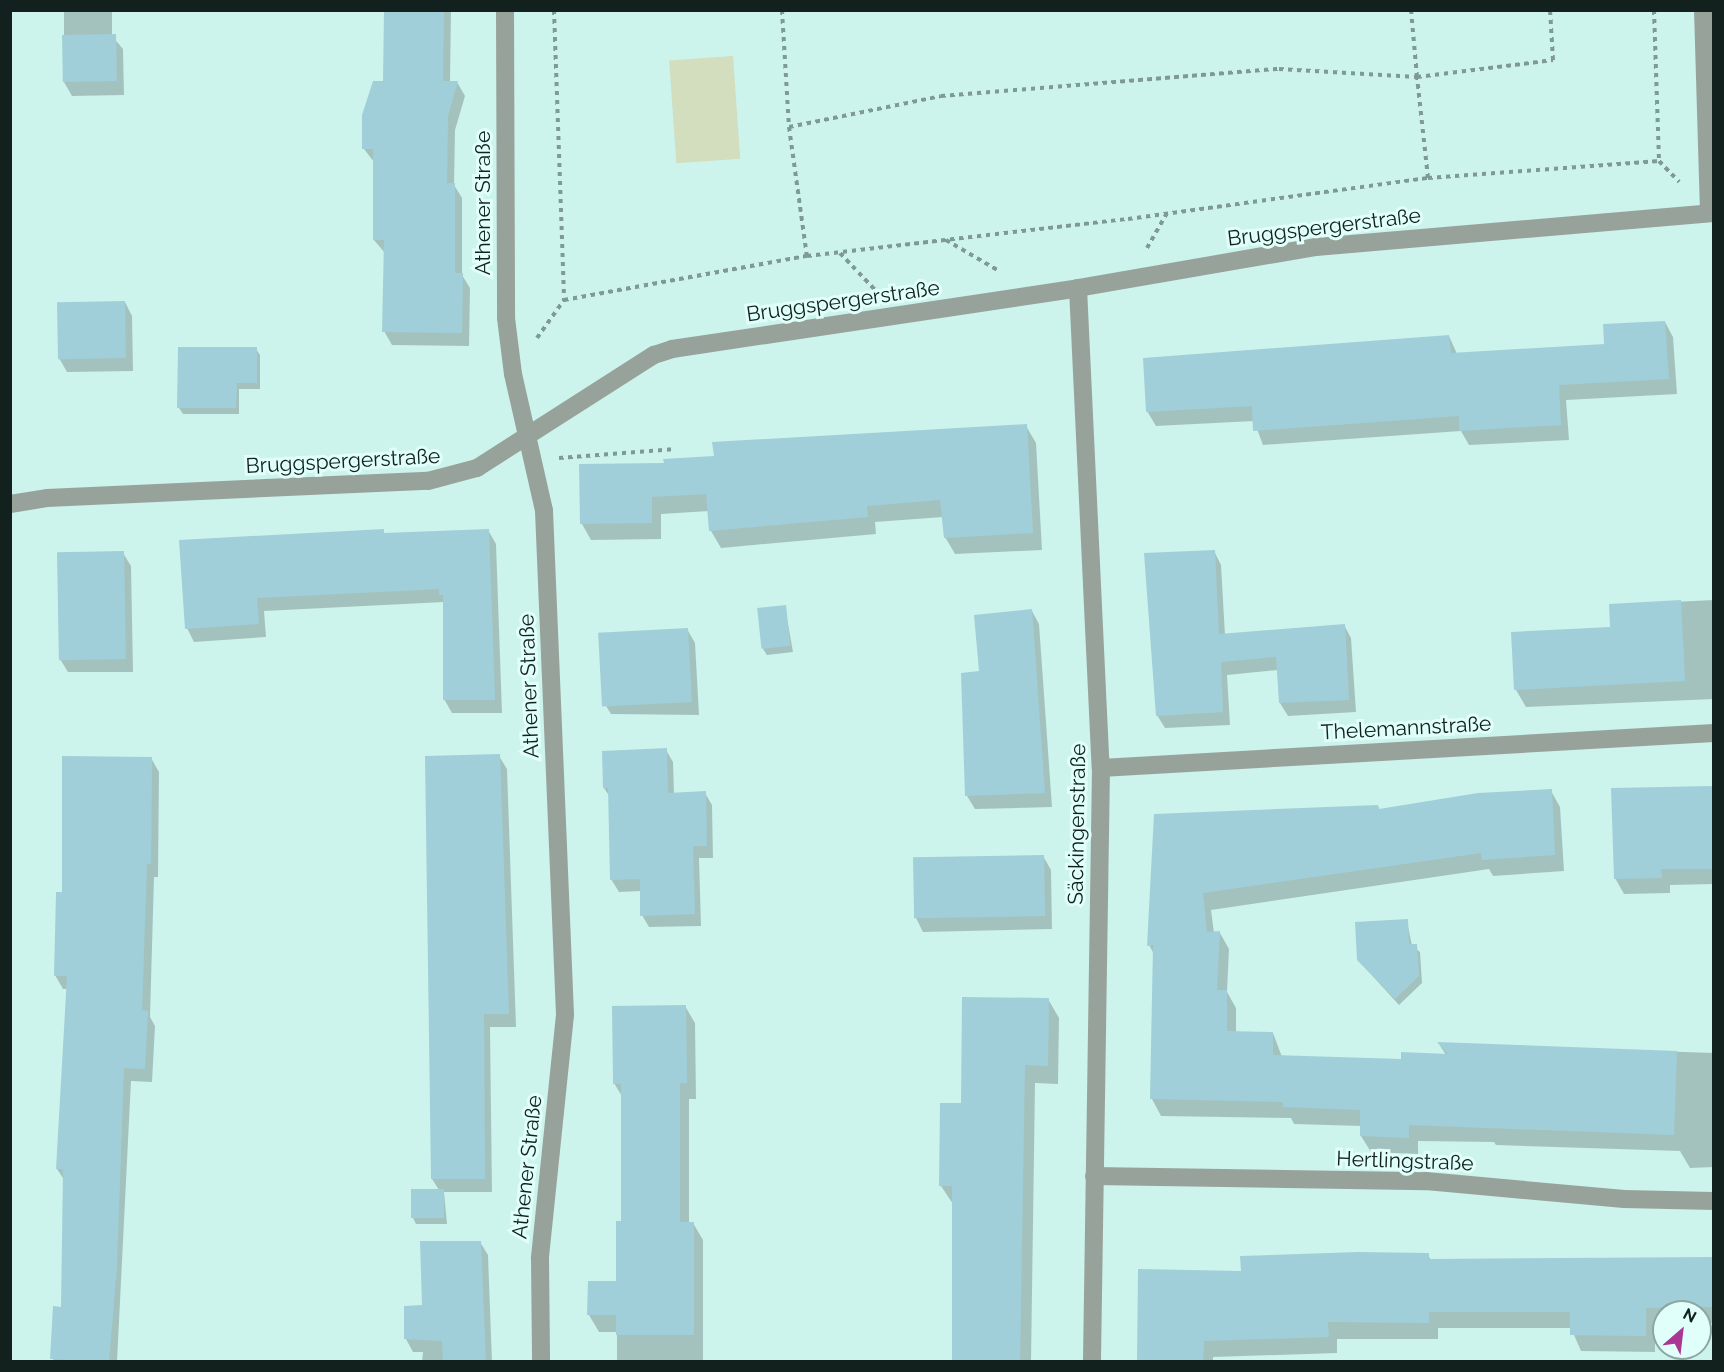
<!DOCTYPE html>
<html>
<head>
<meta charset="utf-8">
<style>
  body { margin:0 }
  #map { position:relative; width:1724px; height:1372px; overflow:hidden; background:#cdf3ed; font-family:Raleway,sans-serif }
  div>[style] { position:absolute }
  .green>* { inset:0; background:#d2debd; transform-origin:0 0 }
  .shadow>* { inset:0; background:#0003 }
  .building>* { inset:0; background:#a0cfda; transform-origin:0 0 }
  .path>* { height:4px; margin-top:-2px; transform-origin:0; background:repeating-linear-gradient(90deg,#7f9a96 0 4.5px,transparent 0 9px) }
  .street>* { height:18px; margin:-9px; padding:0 9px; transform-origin:9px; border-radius:9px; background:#97a39a }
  span { translate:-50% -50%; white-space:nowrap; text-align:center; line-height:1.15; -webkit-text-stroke:6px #e0fffa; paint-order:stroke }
  .street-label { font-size:21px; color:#12201e }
  .frame { position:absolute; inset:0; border:12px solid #12201e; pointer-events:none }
  .north { position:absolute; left:1652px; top:1300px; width:60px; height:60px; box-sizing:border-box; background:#e0fffa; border:2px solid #8ea6a2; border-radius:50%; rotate:28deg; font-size:16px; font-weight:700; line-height:24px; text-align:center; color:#12201e }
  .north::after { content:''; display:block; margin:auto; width:21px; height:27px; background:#a93793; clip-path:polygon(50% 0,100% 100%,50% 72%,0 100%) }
</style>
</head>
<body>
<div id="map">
  <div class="green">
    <div style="left:733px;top:56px;width:103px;height:64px;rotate:86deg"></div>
  </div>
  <div class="shadow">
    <div style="clip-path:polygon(64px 10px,112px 10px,112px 36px,123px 49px,124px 95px,72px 96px,64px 82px)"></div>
    <div style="clip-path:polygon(385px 10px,451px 10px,450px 82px,457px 82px,465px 96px,455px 130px,454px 185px,462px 198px,462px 275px,470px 288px,469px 346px,392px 345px,384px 331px,385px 253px,374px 240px,374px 162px,364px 149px,385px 83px)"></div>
    <div style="clip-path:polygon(125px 302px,132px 316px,133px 371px,67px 372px,59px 358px)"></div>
    <div style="clip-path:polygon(1665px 322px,1673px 337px,1677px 394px,1566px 400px,1569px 440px,1469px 445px,1461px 431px,1263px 445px,1254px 421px,1156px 426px,1147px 411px,1449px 336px,1457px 354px,1606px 346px)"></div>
    <div style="clip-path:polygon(256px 349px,260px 355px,260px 389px,239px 389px,239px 414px,183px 414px,179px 408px)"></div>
    <div style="clip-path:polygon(1026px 426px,1036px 443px,1042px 550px,955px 554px,945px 537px,943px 517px,875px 522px,876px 534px,721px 548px,711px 531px,709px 511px,661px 514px,661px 539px,591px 540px,582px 524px,665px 464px)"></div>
    <div style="clip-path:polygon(488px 530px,496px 544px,502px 713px,452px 713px,444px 699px,444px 602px,264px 611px,266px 637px,194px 642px,187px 628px,383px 531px,385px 534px)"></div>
    <div style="clip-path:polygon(1214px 551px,1221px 565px,1225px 635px,1344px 625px,1351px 638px,1356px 712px,1288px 716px,1280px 703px,1278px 670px,1227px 675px,1230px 725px,1165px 728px,1157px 715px)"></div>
    <div style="clip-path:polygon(123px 553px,131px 566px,133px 672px,68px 672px,60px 659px)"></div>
    <div style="clip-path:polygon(1714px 600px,1714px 699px,1526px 707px,1516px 690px,1612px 628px,1611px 605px)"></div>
    <div style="clip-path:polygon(785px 607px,793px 652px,767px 655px,763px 649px)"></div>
    <div style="clip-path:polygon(1032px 611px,1039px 624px,1052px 807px,975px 809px,967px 796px,981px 672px)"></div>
    <div style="clip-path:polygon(687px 629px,695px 643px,699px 715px,611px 714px,603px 701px)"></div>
    <div style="clip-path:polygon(666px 750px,673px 762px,674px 794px,705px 793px,712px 805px,713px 858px,699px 858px,701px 926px,649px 927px,642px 915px,641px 891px,619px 892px,611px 879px,610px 797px,604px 788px)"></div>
    <div style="clip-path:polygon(499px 756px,507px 769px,516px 1027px,490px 1027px,492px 1192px,444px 1192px,447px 1224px,416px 1224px,413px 1218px,439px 1190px,432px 1179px)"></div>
    <div style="clip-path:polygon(151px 758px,159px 772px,158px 877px,154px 877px,150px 1017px,155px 1026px,152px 1082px,131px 1081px,117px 1362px,53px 1362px,63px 1308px,65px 1181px,57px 1169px,68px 989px,63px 989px,55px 975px,63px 894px)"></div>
    <div style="clip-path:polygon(1714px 787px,1714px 884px,1670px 885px,1670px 893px,1624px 894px,1615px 878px,1613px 790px)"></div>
    <div style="clip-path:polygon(1551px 791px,1560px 807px,1564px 871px,1493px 876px,1489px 869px,1211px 910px,1214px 933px,1220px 933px,1229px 949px,1227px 992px,1236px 1008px,1236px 1032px,1273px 1033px,1282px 1057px,1402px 1061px,1446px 1055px,1439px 1044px,1714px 1053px,1714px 1167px,1690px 1168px,1680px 1151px,1496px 1145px,1494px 1142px,1418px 1141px,1418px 1154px,1371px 1152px,1361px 1136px,1362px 1126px,1294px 1124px,1291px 1118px,1161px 1116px,1152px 1099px,1154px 954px,1149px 945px,1156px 816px,1378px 806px,1380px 811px)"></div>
    <div style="clip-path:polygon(1043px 856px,1051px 870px,1052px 929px,923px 932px,916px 918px)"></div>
    <div style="clip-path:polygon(1407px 921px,1412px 946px,1420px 952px,1422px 983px,1399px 1005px,1358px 960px)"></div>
    <div style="clip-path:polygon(1048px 999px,1059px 1018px,1058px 1084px,1035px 1083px,1031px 1362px,953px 1362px,953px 1204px,941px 1186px,962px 1105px)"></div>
    <div style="clip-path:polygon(685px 1006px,695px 1023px,696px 1099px,689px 1099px,689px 1223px,693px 1223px,703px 1240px,703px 1362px,617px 1362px,617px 1332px,599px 1332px,589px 1315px,589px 1282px,617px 1282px,623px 1223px,623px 1098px,614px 1083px)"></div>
    <div style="clip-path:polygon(480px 1242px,488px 1255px,492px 1362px,422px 1362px,423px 1352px,413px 1352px,406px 1339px,423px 1307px)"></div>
    <div style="clip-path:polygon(1428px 1255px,1431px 1260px,1714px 1258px,1714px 1323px,1700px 1323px,1700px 1312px,1664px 1312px,1664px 1324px,1655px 1324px,1655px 1352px,1581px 1351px,1571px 1328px,1438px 1328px,1438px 1339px,1337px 1339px,1337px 1353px,1213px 1357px,1213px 1362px,1139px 1362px,1242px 1272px)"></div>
  </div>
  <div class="building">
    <div style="clip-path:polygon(384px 10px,444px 10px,443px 81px,458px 81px,448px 116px,447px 183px,455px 183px,455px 273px,463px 273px,462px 333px,382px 332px,384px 240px,373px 240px,373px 149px,362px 149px,362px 115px,373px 81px,383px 81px)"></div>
    <div style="left:116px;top:34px;width:47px;height:54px;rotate:89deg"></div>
    <div style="left:125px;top:301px;width:57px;height:68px;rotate:89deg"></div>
    <div style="clip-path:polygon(1665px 321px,1669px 379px,1559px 385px,1561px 425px,1459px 431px,1459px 416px,1253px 431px,1252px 406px,1146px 412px,1143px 358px,1449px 335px,1451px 353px,1604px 344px,1603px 324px)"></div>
    <div style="clip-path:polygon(178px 347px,257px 347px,257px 383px,237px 383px,236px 408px,177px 408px)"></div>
    <div style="clip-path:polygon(1027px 424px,1033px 533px,944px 538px,940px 500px,867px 506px,868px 517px,709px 531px,706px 494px,652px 497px,652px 523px,580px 524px,579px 464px,664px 463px,663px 459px,714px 456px,712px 442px)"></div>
    <div style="clip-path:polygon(384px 529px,384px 533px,489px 529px,495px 700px,443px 700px,443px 595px,439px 595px,439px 589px,257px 598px,259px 624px,185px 629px,179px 540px)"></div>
    <div style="clip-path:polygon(1215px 550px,1219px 634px,1345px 624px,1349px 700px,1279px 703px,1276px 657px,1221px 662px,1223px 712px,1156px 716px,1144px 553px)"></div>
    <div style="left:124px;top:551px;width:108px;height:67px;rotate:89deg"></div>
    <div style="clip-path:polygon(1681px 600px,1685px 681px,1514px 690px,1511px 632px,1610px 627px,1609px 604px)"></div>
    <div style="left:786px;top:605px;width:41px;height:29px;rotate:84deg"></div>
    <div style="clip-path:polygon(1032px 609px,1045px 793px,965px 796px,961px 673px,979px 671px,974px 615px)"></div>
    <div style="left:688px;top:628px;width:74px;height:90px;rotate:87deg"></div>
    <div style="clip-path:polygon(667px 748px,668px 793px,706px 791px,707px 846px,693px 846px,695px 914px,640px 916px,640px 879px,610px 880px,608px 788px,603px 788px,602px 751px)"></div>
    <div style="clip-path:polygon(500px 754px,509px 1014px,484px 1014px,485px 1179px,431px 1179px,425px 756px)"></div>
    <div style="clip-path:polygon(62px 756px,152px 757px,151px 864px,147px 864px,142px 1010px,148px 1011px,145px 1069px,124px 1068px,117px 1266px,109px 1362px,50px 1359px,53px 1306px,61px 1307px,63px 1169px,56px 1169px,67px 976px,54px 976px,56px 892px,62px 892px)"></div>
    <div style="clip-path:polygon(1713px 786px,1713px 869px,1661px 869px,1662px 878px,1614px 879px,1611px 788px)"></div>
    <div style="clip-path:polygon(1552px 789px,1555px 855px,1482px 860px,1481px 853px,1203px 893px,1207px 932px,1220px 931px,1217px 990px,1227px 990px,1227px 1031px,1273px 1032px,1273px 1055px,1401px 1059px,1401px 1052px,1448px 1054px,1437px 1042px,1677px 1051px,1674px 1135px,1409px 1125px,1409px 1138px,1360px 1136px,1360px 1110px,1283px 1107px,1283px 1102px,1150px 1099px,1153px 945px,1147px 946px,1154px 814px,1378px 805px,1379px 809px,1478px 793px)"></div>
    <div style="left:1044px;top:855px;width:61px;height:131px;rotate:89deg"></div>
    <div style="clip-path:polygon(1408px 919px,1409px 944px,1417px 944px,1419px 976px,1395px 999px,1357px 960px,1355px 922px)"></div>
    <div style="clip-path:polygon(962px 997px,1049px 998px,1048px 1066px,1025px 1065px,1020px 1362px,952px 1362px,952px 1186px,939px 1186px,940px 1103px,961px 1103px)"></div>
    <div style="clip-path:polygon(686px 1005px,687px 1083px,680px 1083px,680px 1222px,694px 1222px,694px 1335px,616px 1335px,616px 1315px,587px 1315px,588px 1281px,616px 1281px,616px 1221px,621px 1221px,621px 1084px,613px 1084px,612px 1006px)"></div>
    <div style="left:411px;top:1189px;width:33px;height:29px"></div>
    <div style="clip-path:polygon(420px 1241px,481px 1241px,486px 1362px,443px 1362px,442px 1341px,404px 1339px,404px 1306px,422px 1305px)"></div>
    <div style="clip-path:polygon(1358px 1252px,1429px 1253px,1429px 1259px,1713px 1257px,1713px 1307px,1646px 1308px,1646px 1336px,1570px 1335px,1570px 1312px,1429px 1312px,1429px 1323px,1328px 1322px,1329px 1337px,1204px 1341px,1203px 1362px,1137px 1362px,1138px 1269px,1241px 1271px,1240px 1256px)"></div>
  </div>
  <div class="path">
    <div style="left:554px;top:10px;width:290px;rotate:88deg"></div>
    <div style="left:782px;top:10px;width:117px;rotate:86.6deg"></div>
    <div style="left:789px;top:127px;width:155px;rotate:-11.5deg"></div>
    <div style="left:941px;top:96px;width:339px;rotate:-4.6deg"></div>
    <div style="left:1279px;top:69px;width:138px;rotate:3.3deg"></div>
    <div style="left:1417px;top:77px;width:67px;rotate:-95.1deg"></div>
    <div style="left:1654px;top:10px;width:151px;rotate:88.1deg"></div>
    <div style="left:1659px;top:161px;width:29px;rotate:46deg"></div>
    <div style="left:789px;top:127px;width:130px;rotate:82.1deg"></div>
    <div style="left:1428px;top:178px;width:102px;rotate:-96.2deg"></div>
    <div style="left:1417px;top:77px;width:137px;rotate:-7.1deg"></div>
    <div style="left:1553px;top:60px;width:50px;rotate:-93.4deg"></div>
    <div style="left:946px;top:240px;width:61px;rotate:30.3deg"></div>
    <div style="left:1147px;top:248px;width:40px;rotate:-60.3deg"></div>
    <div style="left:840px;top:253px;width:52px;rotate:46.5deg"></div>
    <div style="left:537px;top:338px;width:47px;rotate:-54.6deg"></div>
    <div style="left:564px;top:300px;width:247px;rotate:-10.3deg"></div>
    <div style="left:807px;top:256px;width:323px;rotate:-6.6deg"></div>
    <div style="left:1128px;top:219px;width:303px;rotate:-7.8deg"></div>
    <div style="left:1428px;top:178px;width:232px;rotate:-4.2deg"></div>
    <div style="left:559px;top:458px;width:117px;rotate:-4.4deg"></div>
  </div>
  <div class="street">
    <div style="left:505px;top:10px;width:308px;rotate:89.8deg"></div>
    <div style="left:506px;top:318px;width:56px;rotate:82.9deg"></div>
    <div style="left:513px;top:374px;width:140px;rotate:77.2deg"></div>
    <div style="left:544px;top:511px;width:504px;rotate:87.61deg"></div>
    <div style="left:565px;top:1015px;width:245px;rotate:95.9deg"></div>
    <div style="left:540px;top:1259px;width:103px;rotate:89.4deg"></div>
    <div style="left:1703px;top:10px;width:202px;rotate:88.3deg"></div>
    <div style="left:1078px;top:288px;width:481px;rotate:87.3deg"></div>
    <div style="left:1101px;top:768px;width:594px;rotate:90.87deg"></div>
    <div style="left:10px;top:504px;width:37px;rotate:-9deg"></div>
    <div style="left:47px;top:498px;width:381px;rotate:-2.6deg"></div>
    <div style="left:428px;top:481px;width:51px;rotate:-14.9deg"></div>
    <div style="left:477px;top:468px;width:210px;rotate:-32.6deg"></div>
    <div style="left:654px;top:355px;width:19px;rotate:-18deg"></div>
    <div style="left:672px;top:349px;width:411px;rotate:-8.5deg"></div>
    <div style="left:1078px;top:288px;width:242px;rotate:-9.8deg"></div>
    <div style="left:1316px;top:247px;width:399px;rotate:-4.9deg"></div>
    <div style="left:1101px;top:768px;width:614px;rotate:-3.27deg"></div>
    <div style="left:1094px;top:1176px;width:332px;rotate:0.9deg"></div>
    <div style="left:1426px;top:1181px;width:199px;rotate:5.2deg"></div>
    <div style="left:1624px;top:1199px;width:90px;rotate:1.3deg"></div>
  </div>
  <div class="street-label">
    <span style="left:483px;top:203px;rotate:-90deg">Athener Straße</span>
    <span style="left:1324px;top:227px;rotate:-7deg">Bruggspergerstraße</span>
    <span style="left:843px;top:301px;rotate:-8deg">Bruggspergerstraße</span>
    <span style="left:343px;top:461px;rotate:-3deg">Bruggspergerstraße</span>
    <span style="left:529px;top:686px;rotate:-92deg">Athener Straße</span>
    <span style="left:1406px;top:728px;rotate:-3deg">Thelemannstraße</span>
    <span style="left:1077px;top:824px;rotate:-89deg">Säckingenstraße</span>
    <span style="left:1405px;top:1161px;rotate:2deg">Hertlingstraße</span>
    <span style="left:527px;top:1167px;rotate:-84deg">Athener Straße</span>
  </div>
  <div class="frame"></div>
  <div class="north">N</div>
</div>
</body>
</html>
